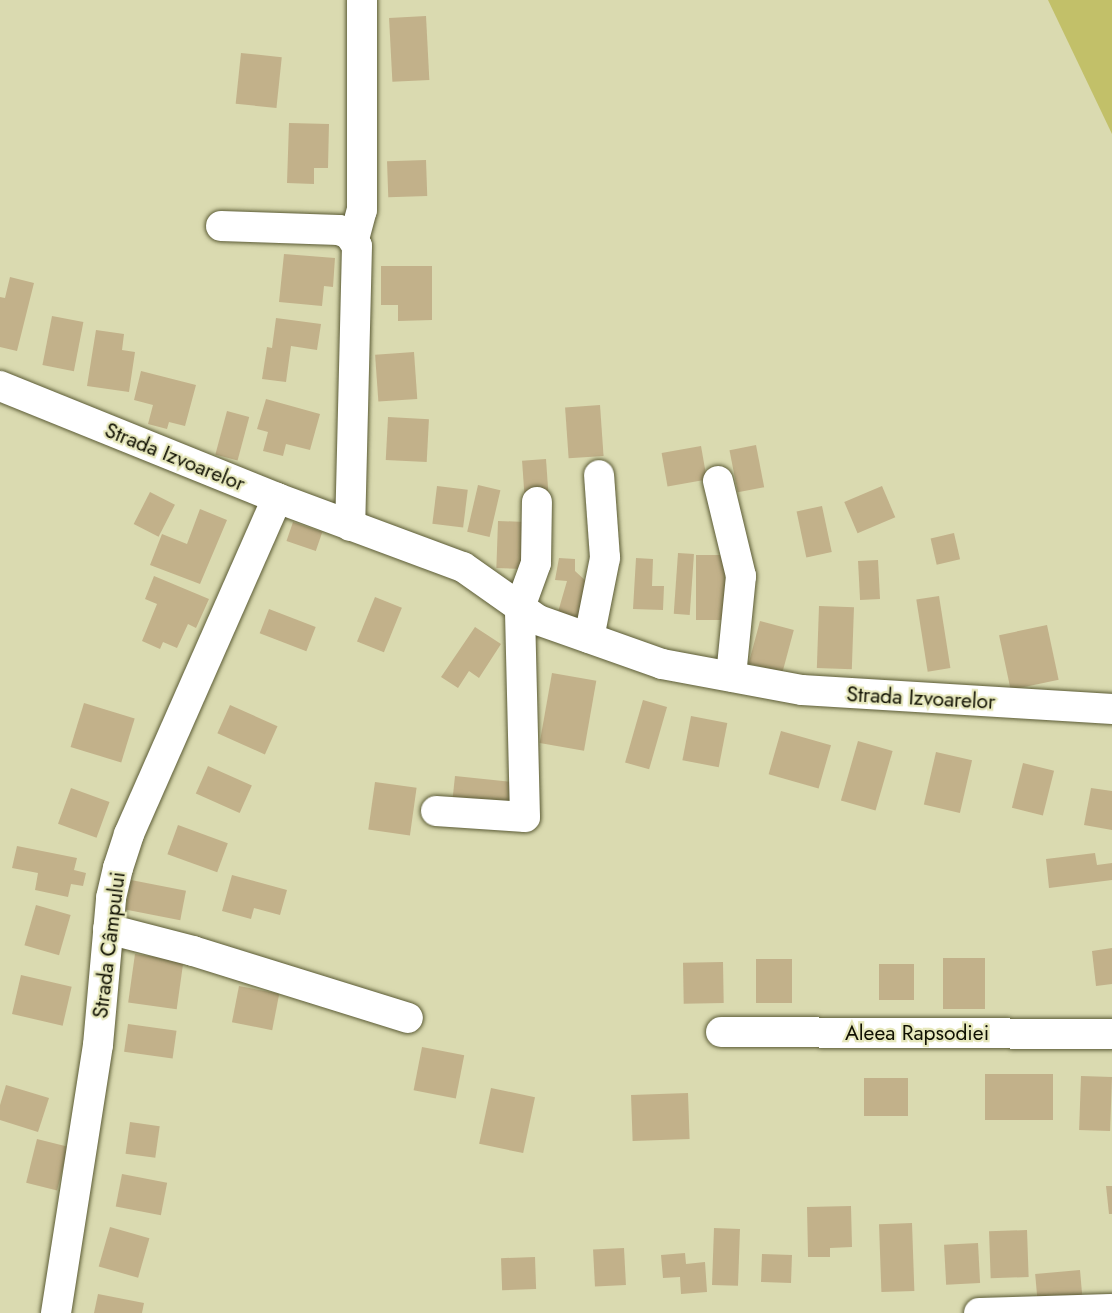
<!DOCTYPE html>
<html>
<head>
<meta charset="utf-8">
<style>
  body { margin:0 }
  #map { position:relative; width:1112px; height:1313px; overflow:hidden; background:#dadab0; font-family:Jost,sans-serif }
  div>[style] { position:absolute }
  .green>* { inset:0; background:#c2c069 }
  .building>* { inset:0; background:#c2b18a; transform-origin:0 0 }
  .roads { filter:drop-shadow(0 0 2px #5b5b35) drop-shadow(0 0 2px #5b5b35) }
  .minor>* { height:30px; margin:-15px; padding:0 15px; transform-origin:15px; border-radius:15px; background:#fff }
  span { translate:-50% -50%; white-space:nowrap; text-align:center; line-height:1.15; -webkit-text-stroke:4.5px #e7e8bd; paint-order:stroke }
  .street-label { font-size:21px; color:#111103 }
</style>
</head>
<body>
<div id="map">
  <div class="green">
    <div style="clip-path:polygon(1048px 0,1112px 0,1112px 134px)"></div>
  </div>
  <div class="building">
    <div style="left:426px;top:16px;width:64px;height:37px;rotate:87deg"></div>
    <div style="left:241px;top:53px;width:41px;height:51px;rotate:6deg"></div>
    <div style="clip-path:polygon(289px 123px,329px 124px,328px 168px,314px 168px,314px 184px,287px 183px)"></div>
    <div style="left:426px;top:160px;width:36px;height:39px;rotate:88deg"></div>
    <div style="clip-path:polygon(284px 254px,335px 258px,333px 287px,324px 286px,322px 306px,279px 302px)"></div>
    <div style="clip-path:polygon(381px 266px,432px 266px,432px 320px,398px 321px,398px 305px,381px 305px)"></div>
    <div style="clip-path:polygon(10px 277px,34px 283px,17px 351px,0 347px,0 297px,5px 298px)"></div>
    <div style="left:52px;top:316px;width:32px;height:50px;rotate:11deg"></div>
    <div style="clip-path:polygon(276px 318px,321px 324px,317px 350px,291px 346px,286px 382px,262px 379px,267px 347px,272px 348px)"></div>
    <div style="clip-path:polygon(96px 330px,124px 334px,122px 350px,135px 352px,129px 392px,87px 386px)"></div>
    <div style="left:414px;top:352px;width:47px;height:39px;rotate:86deg"></div>
    <div style="clip-path:polygon(141px 371px,196px 385px,185px 426px,169px 422px,167px 429px,148px 424px,153px 405px,134px 400px)"></div>
    <div style="clip-path:polygon(266px 399px,320px 414px,310px 450px,286px 444px,283px 456px,263px 451px,268px 432px,257px 429px)"></div>
    <div style="left:600px;top:405px;width:51px;height:35px;rotate:86deg"></div>
    <div style="left:227px;top:411px;width:23px;height:45px;rotate:15deg"></div>
    <div style="left:388px;top:417px;width:41px;height:43px;rotate:3deg"></div>
    <div style="left:756px;top:445px;width:43px;height:27px;rotate:79deg"></div>
    <div style="left:701px;top:446px;width:34px;height:40px;rotate:80deg"></div>
    <div style="left:546px;top:459px;width:32px;height:24px;rotate:86deg"></div>
    <div style="left:478px;top:485px;width:23px;height:48px;rotate:13deg"></div>
    <div style="left:437px;top:486px;width:31px;height:38px;rotate:7deg"></div>
    <div style="left:882px;top:486px;width:34px;height:41px;rotate:67deg"></div>
    <div style="left:150px;top:492px;width:28px;height:36px;rotate:27deg"></div>
    <div style="left:822px;top:506px;width:47px;height:26px;rotate:78deg"></div>
    <div style="clip-path:polygon(200px 509px,227px 520px,200px 584px,150px 565px,162px 534px,187px 544px)"></div>
    <div style="left:498px;top:521px;width:27px;height:47px;rotate:2deg"></div>
    <div style="left:293px;top:522px;width:31px;height:20px;rotate:19deg"></div>
    <div style="left:954px;top:533px;width:27px;height:24px;rotate:77deg"></div>
    <div style="left:678px;top:553px;width:16px;height:61px;rotate:4deg"></div>
    <div style="left:696px;top:555px;width:30px;height:65px"></div>
    <div style="clip-path:polygon(559px 558px,575px 559px,575px 571px,587px 582px,578px 618px,558px 612px,567px 581px,555px 580px)"></div>
    <div style="clip-path:polygon(636px 558px,653px 559px,652px 586px,664px 586px,663px 610px,633px 609px)"></div>
    <div style="left:878px;top:560px;width:39px;height:20px;rotate:87deg"></div>
    <div style="clip-path:polygon(154px 576px,209px 599px,196px 628px,188px 624px,177px 648px,163px 642px,160px 649px,142px 641px,157px 604px,145px 599px)"></div>
    <div style="left:939px;top:596px;width:73px;height:23px;rotate:81deg"></div>
    <div style="left:375px;top:597px;width:29px;height:48px;rotate:22deg"></div>
    <div style="left:819px;top:606px;width:35px;height:62px;rotate:2deg"></div>
    <div style="left:269px;top:609px;width:50px;height:26px;rotate:21deg"></div>
    <div style="left:760px;top:621px;width:35px;height:44px;rotate:15deg"></div>
    <div style="left:1047px;top:625px;width:56px;height:49px;rotate:78deg"></div>
    <div style="clip-path:polygon(475px 627px,501px 644px,479px 678px,469px 671px,458px 688px,441px 677px)"></div>
    <div style="left:552px;top:673px;width:45px;height:71px;rotate:10deg"></div>
    <div style="left:643px;top:700px;width:25px;height:65px;rotate:16deg"></div>
    <div style="left:84px;top:703px;width:53px;height:46px;rotate:17deg"></div>
    <div style="left:230px;top:705px;width:52px;height:31px;rotate:24deg"></div>
    <div style="left:691px;top:716px;width:37px;height:45px;rotate:11deg"></div>
    <div style="left:781px;top:731px;width:52px;height:45px;rotate:16deg"></div>
    <div style="left:858px;top:741px;width:36px;height:62px;rotate:16deg"></div>
    <div style="left:936px;top:752px;width:37px;height:54px;rotate:13deg"></div>
    <div style="left:1023px;top:763px;width:32px;height:46px;rotate:14deg"></div>
    <div style="left:208px;top:766px;width:48px;height:30px;rotate:24deg"></div>
    <div style="left:455px;top:776px;width:60px;height:23px;rotate:6deg"></div>
    <div style="left:375px;top:782px;width:42px;height:48px;rotate:8deg"></div>
    <div style="left:71px;top:788px;width:41px;height:38px;rotate:20deg"></div>
    <div style="clip-path:polygon(1091px 788px,1112px 791px,1112px 830px,1084px 825px)"></div>
    <div style="left:178px;top:825px;width:53px;height:31px;rotate:20deg"></div>
    <div style="clip-path:polygon(17px 846px,77px 858px,74px 870px,86px 873px,83px 886px,71px 884px,68px 897px,35px 890px,38px 873px,12px 868px)"></div>
    <div style="clip-path:polygon(1095px 853px,1097px 865px,1112px 863px,1112px 880px,1049px 888px,1046px 859px)"></div>
    <div style="clip-path:polygon(232px 875px,287px 890px,280px 915px,254px 908px,251px 919px,222px 911px)"></div>
    <div style="left:131px;top:880px;width:56px;height:30px;rotate:11deg"></div>
    <div style="left:36px;top:905px;width:36px;height:42px;rotate:16deg"></div>
    <div style="clip-path:polygon(1112px 948px,1112px 984px,1096px 986px,1092px 951px)"></div>
    <div style="left:135px;top:954px;width:49px;height:49px;rotate:8deg"></div>
    <div style="left:943px;top:958px;width:42px;height:51px"></div>
    <div style="left:756px;top:959px;width:36px;height:44px"></div>
    <div style="left:723px;top:962px;width:41px;height:40px;rotate:89deg"></div>
    <div style="left:879px;top:964px;width:35px;height:36px"></div>
    <div style="left:21px;top:975px;width:52px;height:40px;rotate:13deg"></div>
    <div style="left:239px;top:986px;width:41px;height:37px;rotate:11deg"></div>
    <div style="left:128px;top:1024px;width:49px;height:28px;rotate:8deg"></div>
    <div style="left:422px;top:1047px;width:43px;height:44px;rotate:11deg"></div>
    <div style="left:1053px;top:1074px;width:46px;height:68px;rotate:90deg"></div>
    <div style="left:1081px;top:1076px;width:31px;height:54px;rotate:2deg"></div>
    <div style="left:908px;top:1078px;width:38px;height:44px;rotate:90deg"></div>
    <div style="clip-path:polygon(6px 1085px,49px 1098px,38px 1132px,0 1120px,0 1105px)"></div>
    <div style="left:491px;top:1088px;width:45px;height:57px;rotate:12deg"></div>
    <div style="left:688px;top:1093px;width:46px;height:57px;rotate:88deg"></div>
    <div style="left:130px;top:1122px;width:30px;height:32px;rotate:8deg"></div>
    <div style="left:37px;top:1139px;width:32px;height:45px;rotate:14deg"></div>
    <div style="left:122px;top:1174px;width:46px;height:33px;rotate:11deg"></div>
    <div style="clip-path:polygon(1106px 1186px,1112px 1186px,1112px 1214px,1109px 1214px)"></div>
    <div style="clip-path:polygon(851px 1206px,852px 1247px,830px 1248px,830px 1257px,808px 1257px,807px 1207px)"></div>
    <div style="left:912px;top:1223px;width:68px;height:33px;rotate:88deg"></div>
    <div style="left:110px;top:1227px;width:41px;height:41px;rotate:16deg"></div>
    <div style="left:714px;top:1228px;width:26px;height:57px;rotate:2deg"></div>
    <div style="left:1027px;top:1230px;width:47px;height:38px;rotate:88deg"></div>
    <div style="left:978px;top:1243px;width:40px;height:34px;rotate:87deg"></div>
    <div style="left:624px;top:1248px;width:37px;height:31px;rotate:87deg"></div>
    <div style="clip-path:polygon(685px 1253px,686px 1264px,705px 1262px,707px 1292px,681px 1294px,680px 1277px,663px 1278px,661px 1255px)"></div>
    <div style="left:762px;top:1254px;width:30px;height:28px;rotate:2deg"></div>
    <div style="left:535px;top:1257px;width:32px;height:34px;rotate:88deg"></div>
    <div style="left:1080px;top:1270px;width:25px;height:45px;rotate:85deg"></div>
    <div style="clip-path:polygon(98px 1294px,144px 1303px,142px 1313px,94px 1313px)"></div>
  </div>
  <div class="roads">
    <div class="minor">
      <div style="left:221px;top:226px;width:118px;rotate:1.9deg"></div>
      <div style="left:339px;top:230px;width:11px;rotate:22deg"></div>
      <div style="left:349px;top:234px;width:14px;rotate:56deg"></div>
      <div style="left:357px;top:246px;width:280px;rotate:91.4deg"></div>
      <div style="left:354px;top:239px;width:30px;rotate:-75deg"></div>
      <div style="left:362px;top:210px;width:210px;rotate:-90deg"></div>
      <div style="left:0;top:386px;width:299px;rotate:22deg"></div>
      <div style="left:277px;top:498px;width:198px;rotate:20.4deg"></div>
      <div style="left:463px;top:567px;width:92px;rotate:35.2deg"></div>
      <div style="left:538px;top:620px;width:132px;rotate:19.5deg"></div>
      <div style="left:662px;top:664px;width:142px;rotate:10.5deg"></div>
      <div style="left:802px;top:690px;width:311px;rotate:3.5deg"></div>
      <div style="left:718px;top:481px;width:98px;rotate:76.4deg"></div>
      <div style="left:741px;top:576px;width:101px;rotate:95.7deg"></div>
      <div style="left:589px;top:638px;width:82px;rotate:-78.7deg"></div>
      <div style="left:605px;top:558px;width:83px;rotate:-94.1deg"></div>
      <div style="left:436px;top:811px;width:89px;rotate:3.9deg"></div>
      <div style="left:525px;top:817px;width:210px;rotate:-91.4deg"></div>
      <div style="left:520px;top:607px;width:47px;rotate:-70deg"></div>
      <div style="left:536px;top:563px;width:61px;rotate:-89.1deg"></div>
      <div style="left:108px;top:929px;width:88px;rotate:14.5deg"></div>
      <div style="left:193px;top:951px;width:225px;rotate:17.3deg"></div>
      <div style="left:721px;top:1032px;width:391px;rotate:0.3deg"></div>
      <div style="left:56px;top:1313px;width:271px;rotate:-81.1deg"></div>
      <div style="left:98px;top:1045px;width:148px;rotate:-84.9deg"></div>
      <div style="left:111px;top:898px;width:31px;rotate:-77deg"></div>
      <div style="left:118px;top:868px;width:36px;rotate:-72deg"></div>
      <div style="left:129px;top:834px;width:367px;rotate:-66.2deg"></div>
      <div style="left:979px;top:1313px;width:133px;rotate:-1.7deg"></div>
    </div>
  </div>
  <div class="street-label">
    <span style="left:175px;top:457px;rotate:22deg">Strada Izvoarelor</span>
    <span style="left:921px;top:698px;rotate:3deg">Strada Izvoarelor</span>
    <span style="left:109px;top:945px;rotate:-83deg">Strada Câmpului</span>
    <span style="left:917px;top:1033px">Aleea Rapsodiei</span>
  </div>
</div>
</body>
</html>
